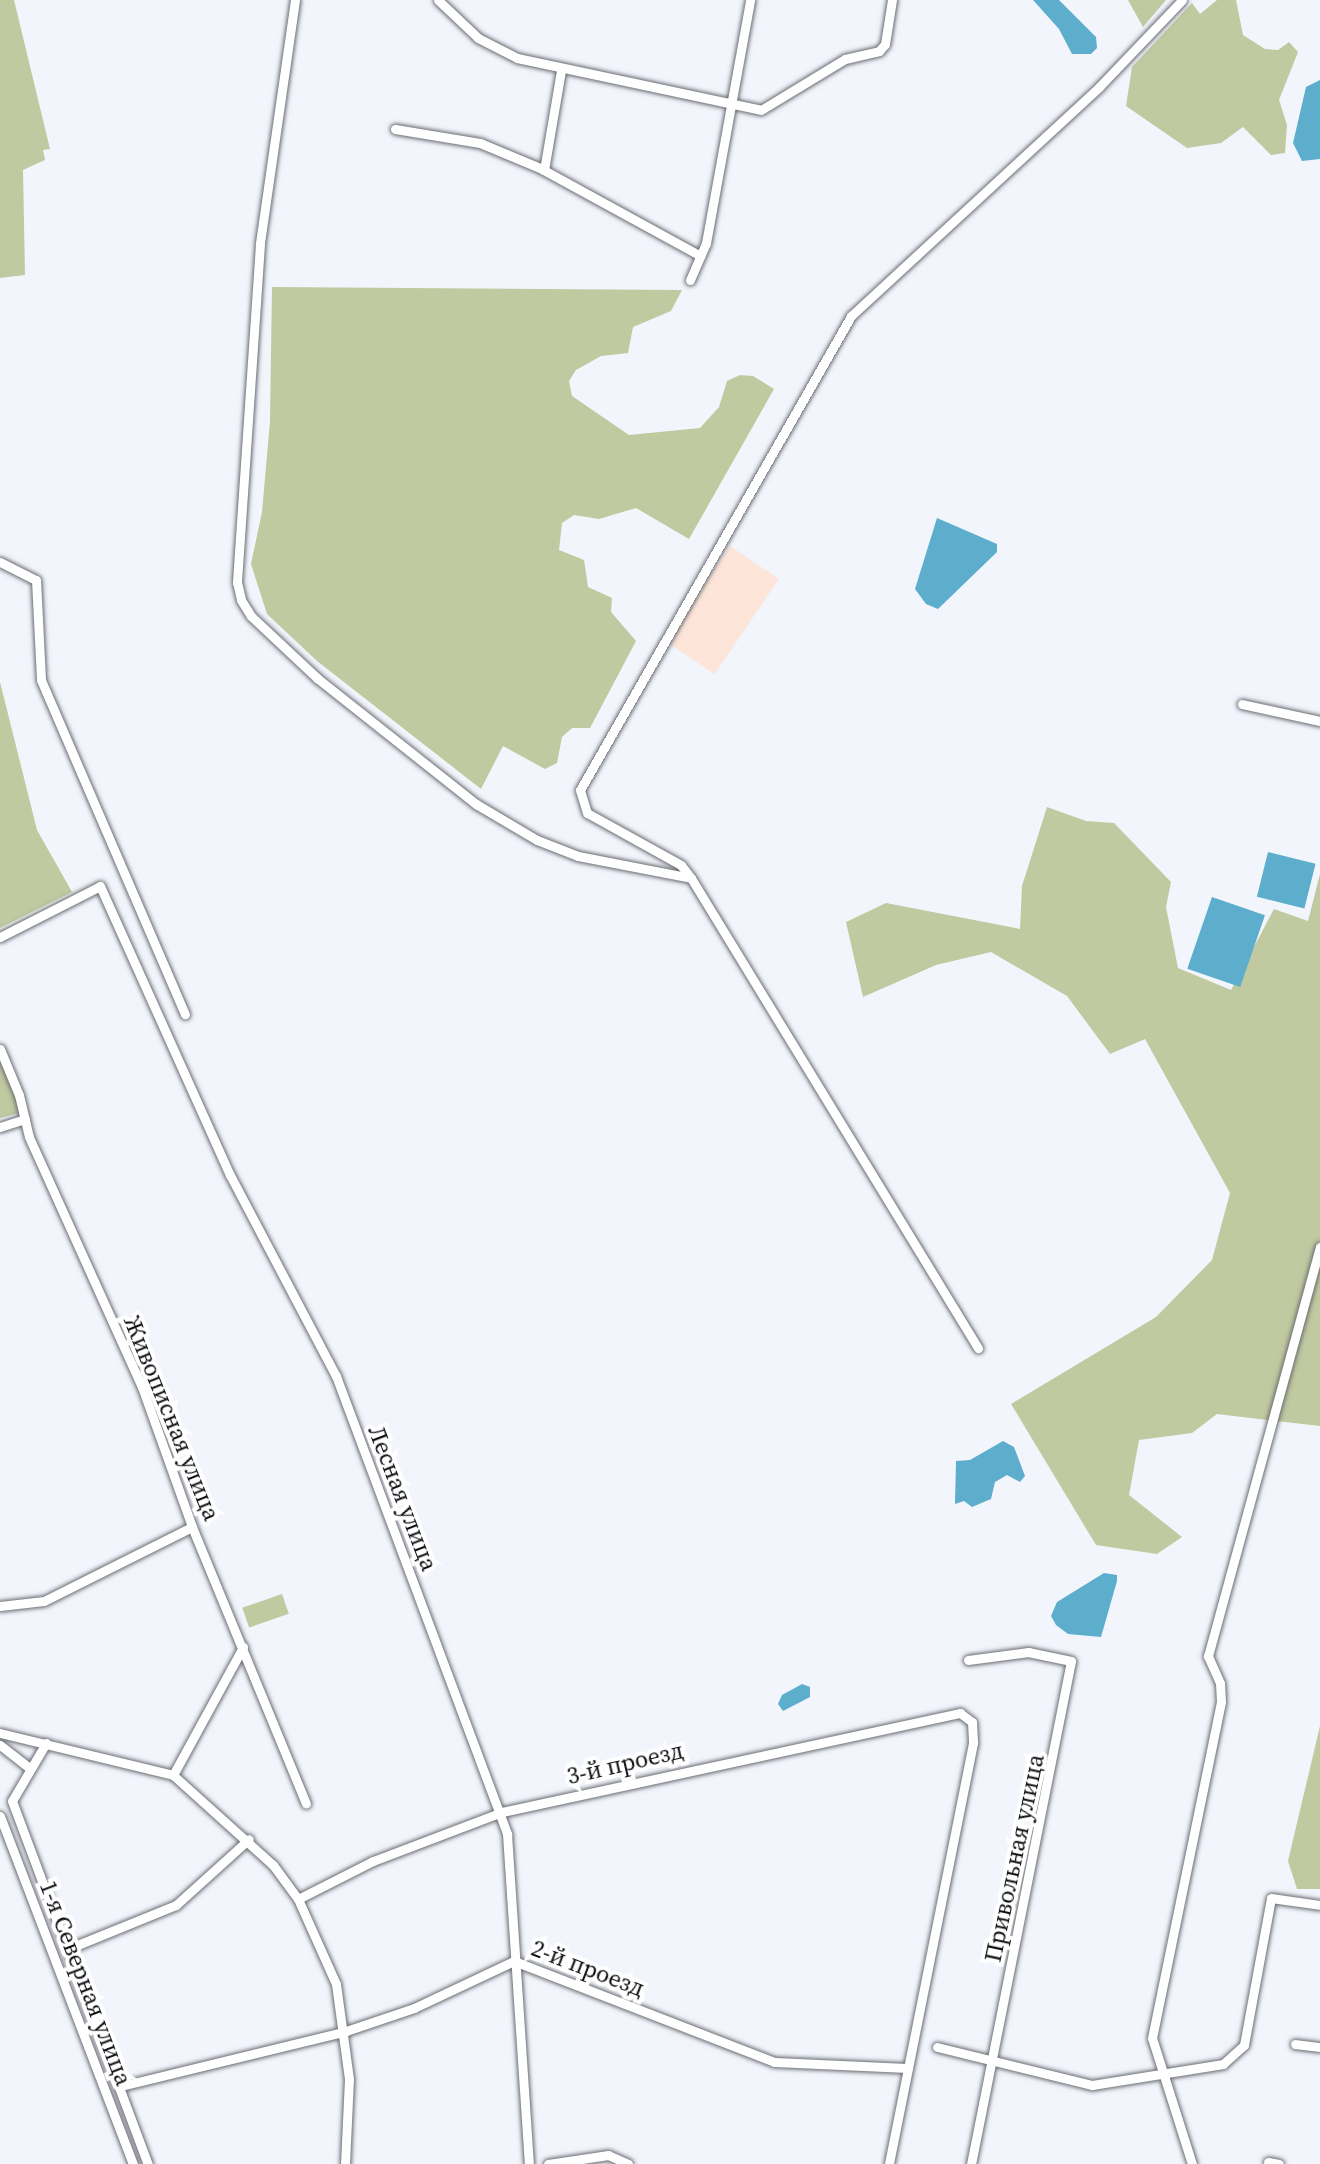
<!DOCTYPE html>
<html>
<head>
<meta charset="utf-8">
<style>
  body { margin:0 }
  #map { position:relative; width:1320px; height:2164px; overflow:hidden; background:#f2f5fc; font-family:"Source Serif 4",serif }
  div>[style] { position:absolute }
  .industrial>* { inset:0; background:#fde6d9; transform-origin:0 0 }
  .green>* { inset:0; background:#c0c99f; transform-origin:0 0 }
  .water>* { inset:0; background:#5dadcd; transform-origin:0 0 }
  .roads { filter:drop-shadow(0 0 2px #6a6d73) drop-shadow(0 0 2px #6a6d73) }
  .minor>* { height:9px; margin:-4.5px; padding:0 4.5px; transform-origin:4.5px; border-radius:4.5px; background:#fff }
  span { translate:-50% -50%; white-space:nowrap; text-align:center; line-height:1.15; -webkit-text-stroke:8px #fff; paint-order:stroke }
  .street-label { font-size:24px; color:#0d0e10 }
</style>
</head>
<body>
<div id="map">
  <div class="industrial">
    <div style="left:730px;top:546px;width:59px;height:115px;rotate:34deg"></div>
  </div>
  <div class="green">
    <div style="clip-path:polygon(0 0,14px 0,50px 149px,43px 150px,45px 160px,23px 170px,25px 275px,0 278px)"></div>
    <div style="clip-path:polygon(1128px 0,1166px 0,1143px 27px)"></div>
    <div style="clip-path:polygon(1217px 0,1236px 0,1243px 35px,1265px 49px,1278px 50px,1289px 42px,1298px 52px,1279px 100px,1287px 125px,1285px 153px,1271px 155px,1243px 127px,1221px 143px,1187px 148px,1126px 106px,1132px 67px,1192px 3px,1200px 14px)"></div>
    <div style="clip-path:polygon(272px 287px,682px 290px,671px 311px,633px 327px,628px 353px,601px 356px,576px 370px,569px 381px,572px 396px,629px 435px,700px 428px,719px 407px,727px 381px,740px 375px,753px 376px,774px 389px,689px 539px,636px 508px,599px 519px,574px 515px,562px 523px,559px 550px,584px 560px,588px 587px,612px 598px,611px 612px,636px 641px,590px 728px,572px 728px,562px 737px,557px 763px,545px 769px,503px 746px,481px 789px,317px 661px,267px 614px,251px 564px,262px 512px,270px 421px)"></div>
    <div style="clip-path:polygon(0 682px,37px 830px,72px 892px,0 928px)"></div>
    <div style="clip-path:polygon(1047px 807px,1086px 821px,1114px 823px,1171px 882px,1166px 907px,1178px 968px,1231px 990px,1274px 909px,1308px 921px,1320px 874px,1320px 1426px,1217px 1414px,1192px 1433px,1139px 1440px,1129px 1495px,1182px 1537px,1157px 1554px,1096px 1545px,1011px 1404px,1156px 1317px,1212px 1260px,1230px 1193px,1145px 1039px,1110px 1054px,1067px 996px,991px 952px,936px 965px,863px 997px,846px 922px,886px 903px,1020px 929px,1022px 886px)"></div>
    <div style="clip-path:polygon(0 1061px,23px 1112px,0 1118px)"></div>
    <div style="left:282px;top:1594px;width:21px;height:42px;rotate:71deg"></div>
    <div style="clip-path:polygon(1320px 1726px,1320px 1889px,1297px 1889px,1288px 1861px)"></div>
  </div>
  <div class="water">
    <div style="clip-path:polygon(1033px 0,1059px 0,1096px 37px,1097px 48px,1091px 54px,1072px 54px,1059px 29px)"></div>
    <div style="clip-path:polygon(1320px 80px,1320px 159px,1302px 161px,1293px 143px,1306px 87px)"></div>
    <div style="clip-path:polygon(937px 518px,997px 544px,997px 552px,938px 609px,926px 604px,915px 589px)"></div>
    <div style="left:1268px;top:852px;width:49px;height:46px;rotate:14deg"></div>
    <div style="left:1212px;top:897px;width:56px;height:76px;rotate:19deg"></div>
    <div style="clip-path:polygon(1003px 1441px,1014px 1447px,1025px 1476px,1020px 1482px,1007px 1475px,995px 1482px,991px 1499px,972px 1507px,964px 1501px,955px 1504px,956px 1461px,970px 1460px)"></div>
    <div style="clip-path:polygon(1104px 1573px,1117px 1575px,1117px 1581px,1101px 1637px,1068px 1634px,1056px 1625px,1051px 1616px,1057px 1602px)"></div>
    <div style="clip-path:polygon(802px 1684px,810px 1687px,810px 1697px,783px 1711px,778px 1704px,782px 1695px)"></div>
  </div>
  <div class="roads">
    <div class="minor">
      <div style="left:295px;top:0;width:246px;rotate:98.2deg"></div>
      <div style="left:260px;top:244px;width:339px;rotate:93.9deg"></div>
      <div style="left:237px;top:582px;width:18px;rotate:77deg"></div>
      <div style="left:241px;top:600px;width:19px;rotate:58deg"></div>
      <div style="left:251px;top:616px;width:91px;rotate:43.2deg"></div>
      <div style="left:317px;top:678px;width:203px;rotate:38.4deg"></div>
      <div style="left:476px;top:804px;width:71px;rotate:30.5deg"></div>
      <div style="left:537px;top:840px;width:44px;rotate:21.3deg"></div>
      <div style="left:578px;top:856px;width:115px;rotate:11deg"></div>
      <div style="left:691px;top:878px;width:551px;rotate:58.59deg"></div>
      <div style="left:438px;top:0;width:55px;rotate:43.5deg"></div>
      <div style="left:478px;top:38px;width:44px;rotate:27.1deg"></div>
      <div style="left:517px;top:58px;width:249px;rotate:12deg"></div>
      <div style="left:761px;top:110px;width:98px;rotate:-31.3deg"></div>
      <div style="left:845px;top:59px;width:35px;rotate:-13deg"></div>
      <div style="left:879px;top:51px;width:9px;rotate:-49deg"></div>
      <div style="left:885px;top:44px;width:45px;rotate:-81deg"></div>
      <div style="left:395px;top:129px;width:86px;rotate:9.4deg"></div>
      <div style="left:480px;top:143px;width:65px;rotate:22.6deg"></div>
      <div style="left:540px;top:168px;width:183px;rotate:28.7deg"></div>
      <div style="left:544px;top:170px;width:100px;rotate:-80.3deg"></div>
      <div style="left:690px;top:280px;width:40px;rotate:-66.6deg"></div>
      <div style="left:706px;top:243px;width:247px;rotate:-79.7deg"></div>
      <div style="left:0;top:562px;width:40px;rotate:26.6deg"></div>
      <div style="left:36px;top:580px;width:100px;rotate:87.1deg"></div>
      <div style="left:41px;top:680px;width:364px;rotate:66.7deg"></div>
      <div style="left:1242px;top:704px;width:80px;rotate:12.3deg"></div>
      <div style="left:691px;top:878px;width:16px;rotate:-128deg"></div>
      <div style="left:681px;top:865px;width:107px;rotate:-151deg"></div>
      <div style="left:587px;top:813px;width:24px;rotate:-107deg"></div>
      <div style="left:580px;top:790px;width:546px;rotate:-60.24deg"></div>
      <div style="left:851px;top:316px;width:338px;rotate:-42.7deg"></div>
      <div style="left:1099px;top:87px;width:120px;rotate:-46.3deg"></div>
      <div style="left:0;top:937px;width:112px;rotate:-27deg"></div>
      <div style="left:100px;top:886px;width:317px;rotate:65.8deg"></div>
      <div style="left:230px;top:1175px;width:227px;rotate:62.2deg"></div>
      <div style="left:336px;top:1376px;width:489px;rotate:69.5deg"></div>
      <div style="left:507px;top:1834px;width:331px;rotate:86.2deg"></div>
      <div style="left:0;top:1049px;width:50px;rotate:67.6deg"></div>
      <div style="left:19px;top:1095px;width:43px;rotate:76.6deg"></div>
      <div style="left:29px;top:1137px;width:274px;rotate:65.7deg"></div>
      <div style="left:142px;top:1387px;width:149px;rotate:70.3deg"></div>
      <div style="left:192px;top:1527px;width:299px;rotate:67.6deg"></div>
      <div style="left:0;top:1127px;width:26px;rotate:-18deg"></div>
      <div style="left:0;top:1606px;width:44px;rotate:-6.5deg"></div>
      <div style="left:44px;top:1601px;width:165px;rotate:-26.6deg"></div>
      <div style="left:968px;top:1660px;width:61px;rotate:-7.6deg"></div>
      <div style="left:1028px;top:1652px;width:44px;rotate:11.8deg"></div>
      <div style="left:1071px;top:1661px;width:513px;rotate:101.24deg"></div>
      <div style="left:0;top:1733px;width:178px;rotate:13.6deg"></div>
      <div style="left:173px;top:1775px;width:135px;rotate:42deg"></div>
      <div style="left:273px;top:1865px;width:42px;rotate:53.7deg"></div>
      <div style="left:298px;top:1899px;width:93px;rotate:65.9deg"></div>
      <div style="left:336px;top:1984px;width:96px;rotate:82.2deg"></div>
      <div style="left:349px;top:2079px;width:85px;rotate:92.7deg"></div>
      <div style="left:46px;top:1743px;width:67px;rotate:120.4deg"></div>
      <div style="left:12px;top:1801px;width:388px;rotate:69.5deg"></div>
      <div style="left:0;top:1745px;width:36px;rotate:38deg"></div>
      <div style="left:173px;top:1775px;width:146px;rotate:-61.3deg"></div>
      <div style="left:0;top:1816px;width:373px;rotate:69.1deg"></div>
      <div style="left:298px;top:1899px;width:84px;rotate:-26.9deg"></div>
      <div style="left:373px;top:1861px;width:138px;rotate:-20.8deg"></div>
      <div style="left:502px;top:1812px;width:469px;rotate:-12.2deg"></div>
      <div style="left:960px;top:1713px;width:15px;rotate:37deg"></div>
      <div style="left:972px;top:1722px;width:21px;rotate:87deg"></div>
      <div style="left:973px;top:1743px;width:429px;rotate:101.3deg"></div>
      <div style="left:70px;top:1948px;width:114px;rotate:-22.1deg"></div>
      <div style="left:176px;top:1905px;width:98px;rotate:-42.1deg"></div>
      <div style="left:1295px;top:2044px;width:25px;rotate:7deg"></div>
      <div style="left:937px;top:2047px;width:160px;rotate:13.8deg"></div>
      <div style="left:1092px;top:2085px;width:133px;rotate:-9.1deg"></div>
      <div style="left:1223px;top:2064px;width:28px;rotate:-42deg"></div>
      <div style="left:1244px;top:2045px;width:149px;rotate:-79.6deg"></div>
      <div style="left:1271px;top:1898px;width:49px;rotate:8.1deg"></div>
      <div style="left:121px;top:2086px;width:232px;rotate:-13.7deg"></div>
      <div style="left:346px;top:2031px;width:72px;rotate:-18.7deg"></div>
      <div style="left:414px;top:2008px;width:110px;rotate:-25.2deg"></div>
      <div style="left:514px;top:1961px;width:279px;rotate:21.2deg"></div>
      <div style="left:774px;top:2062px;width:134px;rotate:2.6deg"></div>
      <div style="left:1268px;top:2162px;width:11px;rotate:10deg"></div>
      <div style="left:548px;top:2164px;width:61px;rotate:-8.5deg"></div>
      <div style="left:608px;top:2155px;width:22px;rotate:24deg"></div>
      <div style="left:1192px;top:2164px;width:132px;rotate:-107.6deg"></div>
      <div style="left:1152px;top:2038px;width:343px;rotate:-78.4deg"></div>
      <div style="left:1221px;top:1702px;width:19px;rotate:-93deg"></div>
      <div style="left:1220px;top:1683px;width:30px;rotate:-114deg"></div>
      <div style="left:1208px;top:1656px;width:424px;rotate:-74.7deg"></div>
    </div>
  </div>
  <div class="street-label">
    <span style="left:172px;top:1418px;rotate:68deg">Живописная улица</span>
    <span style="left:403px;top:1498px;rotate:69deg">Лесная улица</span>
    <span style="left:625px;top:1763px;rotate:-13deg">3-й проезд</span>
    <span style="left:1014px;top:1858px;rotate:-78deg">Привольная улица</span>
    <span style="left:588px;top:1968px;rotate:21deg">2-й проезд</span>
    <span style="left:86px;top:1983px;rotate:69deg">1-я Северная улица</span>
  </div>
</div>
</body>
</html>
